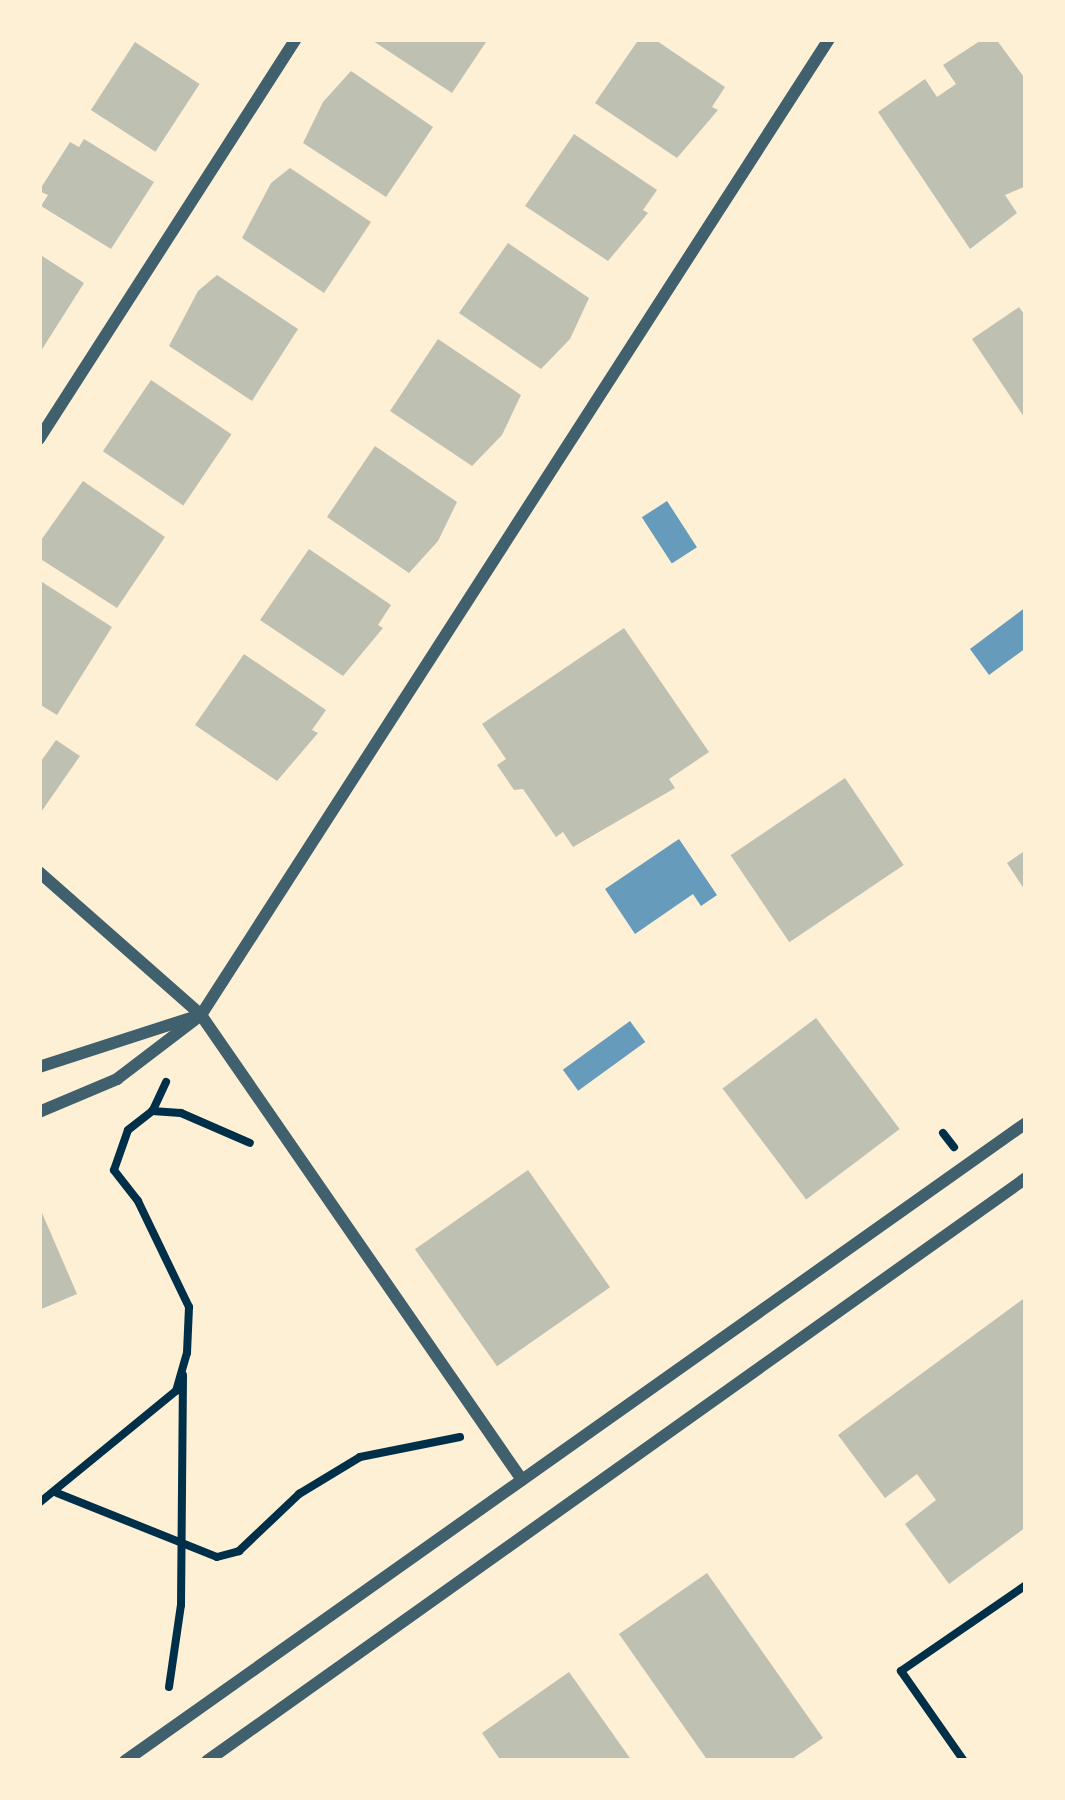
<!DOCTYPE html>
<html>
<head>
<meta charset="utf-8">
<style>
  body { margin:0 }
  #map { position:relative; width:1065px; height:1800px; overflow:hidden; background:#fdf0d5; font-family:Cabin,sans-serif }
  div>[style] { position:absolute }
  .water>* { inset:0; background:#669bbc; transform-origin:0 0 }
  .building>* { inset:0; background:#bec0b2; transform-origin:0 0 }
  .path>* { height:8px; margin:-4px; padding:0 4px; transform-origin:4px; border-radius:4px; background:#003049 }
  .minor>* { height:12px; margin:-6px; padding:0 6px; transform-origin:6px; border-radius:6px; background:#3f606c }
  span { translate:-50% -50%; white-space:nowrap; text-align:center; line-height:1.15; -webkit-text-stroke:9px #fdf0d5; paint-order:stroke }
  .frame { position:absolute; inset:0; border:42px solid #fdf0d5; pointer-events:none }
</style>
</head>
<body>
<div id="map">
  <div class="water">
    <div style="left:667px;top:501px;width:55px;height:30px;rotate:57deg"></div>
    <div style="clip-path:polygon(1026px 607px,1026px 648px,989px 675px,970px 649px)"></div>
    <div style="clip-path:polygon(679px 839px,717px 895px,701px 906px,693px 894px,635px 934px,605px 889px)"></div>
    <div style="left:630px;top:1021px;width:26px;height:83px;rotate:54deg"></div>
  </div>
  <div class="building">
    <div style="clip-path:polygon(370px 39px,488px 39px,452px 93px)"></div>
    <div style="clip-path:polygon(639px 39px,654px 39px,725px 87px,712px 107px,718px 110px,677px 158px,595px 103px)"></div>
    <div style="clip-path:polygon(983px 39px,996px 39px,1026px 80px,1026px 186px,1005px 195px,1017px 213px,970px 249px,878px 112px,925px 79px,937px 97px,956px 84px,943px 65px)"></div>
    <div style="left:135px;top:42px;width:77px;height:81px;rotate:33deg"></div>
    <div style="clip-path:polygon(351px 71px,433px 127px,386px 197px,303px 143px,323px 102px)"></div>
    <div style="clip-path:polygon(574px 134px,657px 190px,643px 210px,648px 213px,608px 261px,525px 206px)"></div>
    <div style="clip-path:polygon(84px 139px,154px 182px,111px 249px,41px 206px,48px 195px,39px 191px,70px 142px,79px 147px)"></div>
    <div style="clip-path:polygon(290px 168px,371px 222px,324px 293px,242px 238px,271px 183px)"></div>
    <div style="clip-path:polygon(508px 243px,589px 298px,570px 339px,541px 369px,459px 313px)"></div>
    <div style="clip-path:polygon(39px 254px,84px 283px,39px 354px)"></div>
    <div style="clip-path:polygon(217px 275px,298px 329px,252px 401px,169px 346px,198px 291px)"></div>
    <div style="clip-path:polygon(1019px 307px,1026px 317px,1026px 420px,972px 339px)"></div>
    <div style="clip-path:polygon(438px 339px,521px 395px,502px 435px,472px 466px,390px 411px)"></div>
    <div style="left:151px;top:380px;width:97px;height:86px;rotate:34deg"></div>
    <div style="clip-path:polygon(375px 446px,457px 502px,438px 541px,409px 573px,327px 517px)"></div>
    <div style="clip-path:polygon(83px 481px,165px 537px,117px 608px,39px 558px,39px 543px)"></div>
    <div style="clip-path:polygon(309px 549px,391px 605px,378px 625px,383px 628px,343px 676px,260px 620px)"></div>
    <div style="clip-path:polygon(39px 580px,112px 627px,57px 715px,39px 704px)"></div>
    <div style="clip-path:polygon(624px 628px,709px 752px,669px 779px,675px 788px,573px 847px,563px 832px,556px 837px,523px 789px,514px 790px,497px 765px,506px 759px,482px 724px)"></div>
    <div style="clip-path:polygon(244px 654px,326px 710px,312px 730px,318px 733px,277px 781px,195px 725px)"></div>
    <div style="clip-path:polygon(56px 740px,80px 756px,39px 815px,39px 764px)"></div>
    <div style="left:845px;top:778px;width:105px;height:138px;rotate:56deg"></div>
    <div style="clip-path:polygon(1026px 850px,1026px 892px,1007px 863px)"></div>
    <div style="left:816px;top:1018px;width:139px;height:117px;rotate:53deg"></div>
    <div style="left:528px;top:1170px;width:143px;height:138px;rotate:55deg"></div>
    <div style="clip-path:polygon(39px 1206px,77px 1294px,39px 1310px)"></div>
    <div style="clip-path:polygon(1026px 1297px,1026px 1527px,949px 1584px,905px 1524px,936px 1500px,917px 1474px,885px 1498px,838px 1435px)"></div>
    <div style="clip-path:polygon(707px 1573px,823px 1738px,789px 1761px,708px 1761px,619px 1634px)"></div>
    <div style="clip-path:polygon(569px 1672px,632px 1761px,501px 1761px,482px 1733px)"></div>
  </div>
  <div class="path">
    <div style="left:153px;top:1110px;width:31px;rotate:-65deg"></div>
    <div style="left:943px;top:1133px;width:18px;rotate:52deg"></div>
    <div style="left:57px;top:1493px;width:172px;rotate:21.8deg"></div>
    <div style="left:217px;top:1557px;width:23px;rotate:-15deg"></div>
    <div style="left:239px;top:1551px;width:83px;rotate:-43.5deg"></div>
    <div style="left:299px;top:1494px;width:71px;rotate:-31.2deg"></div>
    <div style="left:360px;top:1457px;width:102px;rotate:-11.3deg"></div>
    <div style="left:39px;top:1503px;width:177px;rotate:-39.3deg"></div>
    <div style="left:176px;top:1391px;width:40px;rotate:-74deg"></div>
    <div style="left:187px;top:1353px;width:46px;rotate:-87.5deg"></div>
    <div style="left:189px;top:1307px;width:118px;rotate:-115.7deg"></div>
    <div style="left:138px;top:1201px;width:39px;rotate:-128deg"></div>
    <div style="left:114px;top:1170px;width:42px;rotate:-70.7deg"></div>
    <div style="left:128px;top:1130px;width:31px;rotate:-38deg"></div>
    <div style="left:152px;top:1111px;width:29px;rotate:4deg"></div>
    <div style="left:181px;top:1113px;width:75px;rotate:23.5deg"></div>
    <div style="left:169px;top:1687px;width:83px;rotate:-81.7deg"></div>
    <div style="left:181px;top:1605px;width:230px;rotate:-89.5deg"></div>
    <div style="left:964px;top:1761px;width:110px;rotate:-125deg"></div>
    <div style="left:901px;top:1671px;width:152px;rotate:-34.5deg"></div>
  </div>
  <div class="minor">
    <div style="left:39px;top:439px;width:475px;rotate:-57.3deg"></div>
    <div style="left:39px;top:872px;width:216px;rotate:41.4deg"></div>
    <div style="left:201px;top:1015px;width:565px;rotate:55.38deg"></div>
    <div style="left:39px;top:1067px;width:163px;rotate:-17.9deg"></div>
    <div style="left:39px;top:1112px;width:85px;rotate:-22.9deg"></div>
    <div style="left:117px;top:1079px;width:106px;rotate:-37.3deg"></div>
    <div style="left:201px;top:1015px;width:1161px;rotate:-57.24deg"></div>
    <div style="left:125px;top:1761px;width:1104px;rotate:-35.3deg"></div>
    <div style="left:207px;top:1761px;width:1005px;rotate:-35.44deg"></div>
  </div>
  <div class="frame"></div>
</div>
</body>
</html>
